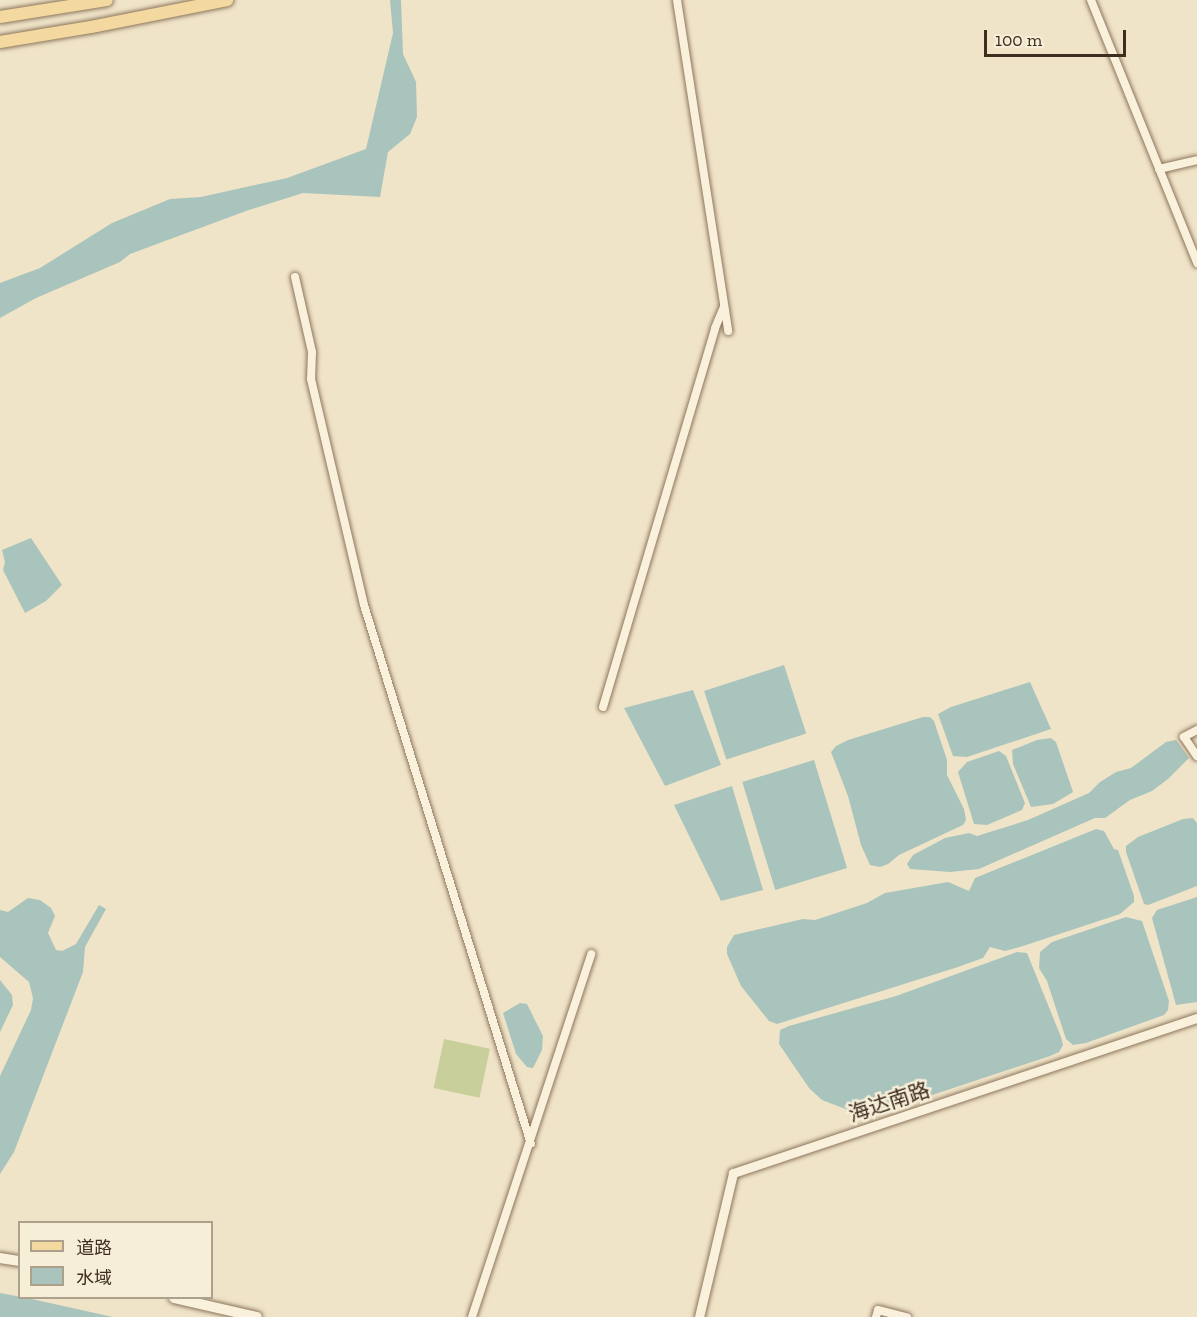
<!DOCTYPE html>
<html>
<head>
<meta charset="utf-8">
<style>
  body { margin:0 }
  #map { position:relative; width:1197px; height:1317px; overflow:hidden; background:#f0e4c8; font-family:"Zilla Slab","Noto Sans SC",serif }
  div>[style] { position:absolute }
  .green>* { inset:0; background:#c9cf9b; transform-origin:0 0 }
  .water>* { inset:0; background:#a9c4bc; transform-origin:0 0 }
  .roads { filter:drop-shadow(0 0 2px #8d765c) drop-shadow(0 0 2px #8d765c) }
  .minor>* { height:8px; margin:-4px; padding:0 4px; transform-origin:4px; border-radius:4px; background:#faf1dc }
  .tertiary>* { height:9px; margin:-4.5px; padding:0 4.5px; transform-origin:4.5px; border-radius:4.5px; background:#faf1dc }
  .secondary>* { height:10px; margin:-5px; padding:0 5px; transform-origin:5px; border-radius:5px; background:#faf1dc }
  .primary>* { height:12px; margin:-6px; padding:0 6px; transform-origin:6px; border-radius:6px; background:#f3d9a0 }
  span { translate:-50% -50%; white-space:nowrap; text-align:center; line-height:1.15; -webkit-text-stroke:5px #f7eed8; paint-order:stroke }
  .street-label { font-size:21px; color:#3d2e20 }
  .legend { position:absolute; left:18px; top:1221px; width:195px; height:78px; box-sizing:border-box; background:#f7eed8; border:2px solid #ada18e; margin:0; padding:8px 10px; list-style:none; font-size:18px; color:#3d2e20 }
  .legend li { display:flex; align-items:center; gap:12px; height:30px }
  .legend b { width:30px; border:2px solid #ada18e }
  .scale { position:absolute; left:984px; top:30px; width:142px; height:27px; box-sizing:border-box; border:3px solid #3d2e20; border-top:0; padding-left:8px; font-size:18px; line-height:21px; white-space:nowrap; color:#3d2e20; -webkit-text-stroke:4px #f7eed8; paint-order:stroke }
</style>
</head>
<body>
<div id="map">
  <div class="green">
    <div style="left:444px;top:1039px;width:47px;height:50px;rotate:12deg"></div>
  </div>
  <div class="water">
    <div style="clip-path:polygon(390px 0,401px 0,403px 54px,416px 82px,417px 117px,410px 134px,388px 152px,380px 197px,303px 193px,246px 211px,130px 254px,120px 262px,36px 298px,0 318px,0 283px,40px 268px,112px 223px,170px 199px,201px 197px,287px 178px,366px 149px,393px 33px)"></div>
    <div style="clip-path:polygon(31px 538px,62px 585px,46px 601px,25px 613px,3px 570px,5px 562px,2px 550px)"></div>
    <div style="left:784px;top:665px;width:72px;height:84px;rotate:72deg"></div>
    <div style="clip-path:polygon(1030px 682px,1051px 729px,967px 757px,953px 756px,938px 714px,951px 707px)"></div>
    <div style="clip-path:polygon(693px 690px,721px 765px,665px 786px,624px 708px)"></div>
    <div style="clip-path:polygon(923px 717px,930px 717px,934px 721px,947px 760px,947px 775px,964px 809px,966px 820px,963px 825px,899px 855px,888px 864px,880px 867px,870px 865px,861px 845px,848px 796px,831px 752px,836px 746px,848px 740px)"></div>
    <div style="clip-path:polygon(1051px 738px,1056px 742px,1073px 792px,1053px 804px,1031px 807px,1013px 764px,1012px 750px,1037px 740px)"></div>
    <div style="clip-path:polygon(1176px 740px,1189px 758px,1168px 779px,1152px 791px,1130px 800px,1105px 818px,1095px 818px,979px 869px,950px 872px,910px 869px,907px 864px,913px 855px,945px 838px,969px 833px,977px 836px,1028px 820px,1089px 793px,1100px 782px,1116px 772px,1131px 768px,1166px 742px)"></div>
    <div style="clip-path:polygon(999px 751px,1006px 756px,1025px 803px,1022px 810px,987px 825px,974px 824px,958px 772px,967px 762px)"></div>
    <div style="left:814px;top:760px;width:113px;height:75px;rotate:73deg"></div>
    <div style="clip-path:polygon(732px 786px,763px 890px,721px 901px,674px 805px)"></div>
    <div style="clip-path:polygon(1193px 818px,1197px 823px,1197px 886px,1148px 905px,1144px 904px,1126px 852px,1126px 846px,1138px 837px,1183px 819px)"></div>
    <div style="clip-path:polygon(1096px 829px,1104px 831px,1114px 849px,1118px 850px,1134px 896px,1134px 902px,1120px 914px,1020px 947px,1005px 951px,990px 947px,983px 958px,958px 967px,777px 1024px,769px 1021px,741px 986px,727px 954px,727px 947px,734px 935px,803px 919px,815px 920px,867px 903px,885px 893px,948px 882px,969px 891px,975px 878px)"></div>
    <div style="clip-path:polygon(1197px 897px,1197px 1002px,1176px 1005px,1152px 918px,1157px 910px)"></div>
    <div style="clip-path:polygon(28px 898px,40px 900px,51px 908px,55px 916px,48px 933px,56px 950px,62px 951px,76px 944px,99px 905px,106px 909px,85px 947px,83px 972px,14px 1152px,0 1174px,0 1076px,31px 1010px,33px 998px,29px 982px,0 957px,0 910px,8px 912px)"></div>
    <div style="clip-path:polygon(1126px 917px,1142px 921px,1169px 1001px,1168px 1010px,1164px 1015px,1086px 1043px,1073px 1045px,1066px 1039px,1047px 981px,1039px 968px,1040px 952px,1052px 942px)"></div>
    <div style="clip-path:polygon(1017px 952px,1027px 953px,1061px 1037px,1063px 1045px,1059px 1052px,1050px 1056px,866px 1117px,822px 1100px,809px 1088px,779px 1044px,780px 1030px,789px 1026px,896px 996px)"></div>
    <div style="clip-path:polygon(0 980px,12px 995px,13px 1005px,0 1032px)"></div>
    <div style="clip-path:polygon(520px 1003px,527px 1004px,543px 1036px,542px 1050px,533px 1068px,527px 1067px,516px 1054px,503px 1013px)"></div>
    <div style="clip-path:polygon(0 1293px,27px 1298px,113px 1317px,0 1317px)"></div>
  </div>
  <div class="roads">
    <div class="minor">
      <div style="left:677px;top:0;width:335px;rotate:81.2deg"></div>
      <div style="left:1091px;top:0;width:284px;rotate:68deg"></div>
      <div style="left:1159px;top:169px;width:39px;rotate:-13deg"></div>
      <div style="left:295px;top:277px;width:77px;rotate:77.2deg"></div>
      <div style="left:312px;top:352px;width:27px;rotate:92deg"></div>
      <div style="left:311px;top:379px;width:232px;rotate:76.8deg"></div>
      <div style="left:364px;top:605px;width:564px;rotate:72.79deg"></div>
      <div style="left:603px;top:707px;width:395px;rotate:-73.5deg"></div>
      <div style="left:715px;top:328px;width:23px;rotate:-67deg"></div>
      <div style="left:1197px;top:730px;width:15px;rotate:152deg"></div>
      <div style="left:1184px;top:737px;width:23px;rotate:56deg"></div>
      <div style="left:472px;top:1317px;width:382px;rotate:-71.8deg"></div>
      <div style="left:876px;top:1317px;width:7px;rotate:-74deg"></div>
      <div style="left:878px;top:1310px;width:30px;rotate:14deg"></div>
    </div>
    <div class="tertiary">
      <div style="left:699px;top:1317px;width:148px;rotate:-76.7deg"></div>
      <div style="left:733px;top:1173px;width:489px;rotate:-18.5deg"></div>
    </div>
    <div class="secondary">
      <div style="left:0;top:1258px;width:20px;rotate:9deg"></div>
      <div style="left:174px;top:1298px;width:85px;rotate:12.9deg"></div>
    </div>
    <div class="primary">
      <div style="left:0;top:17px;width:108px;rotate:-9deg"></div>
      <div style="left:0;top:42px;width:92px;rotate:-9.4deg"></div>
      <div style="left:91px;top:27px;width:139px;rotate:-11.2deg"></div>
    </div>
  </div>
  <div class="street-label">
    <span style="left:889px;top:1102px;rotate:-18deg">海达南路</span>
  </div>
  <ul class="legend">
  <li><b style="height:8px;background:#f3d9a0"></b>道路</li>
  <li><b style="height:16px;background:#a9c4bc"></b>水域</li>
  </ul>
  <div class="scale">100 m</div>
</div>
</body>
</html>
